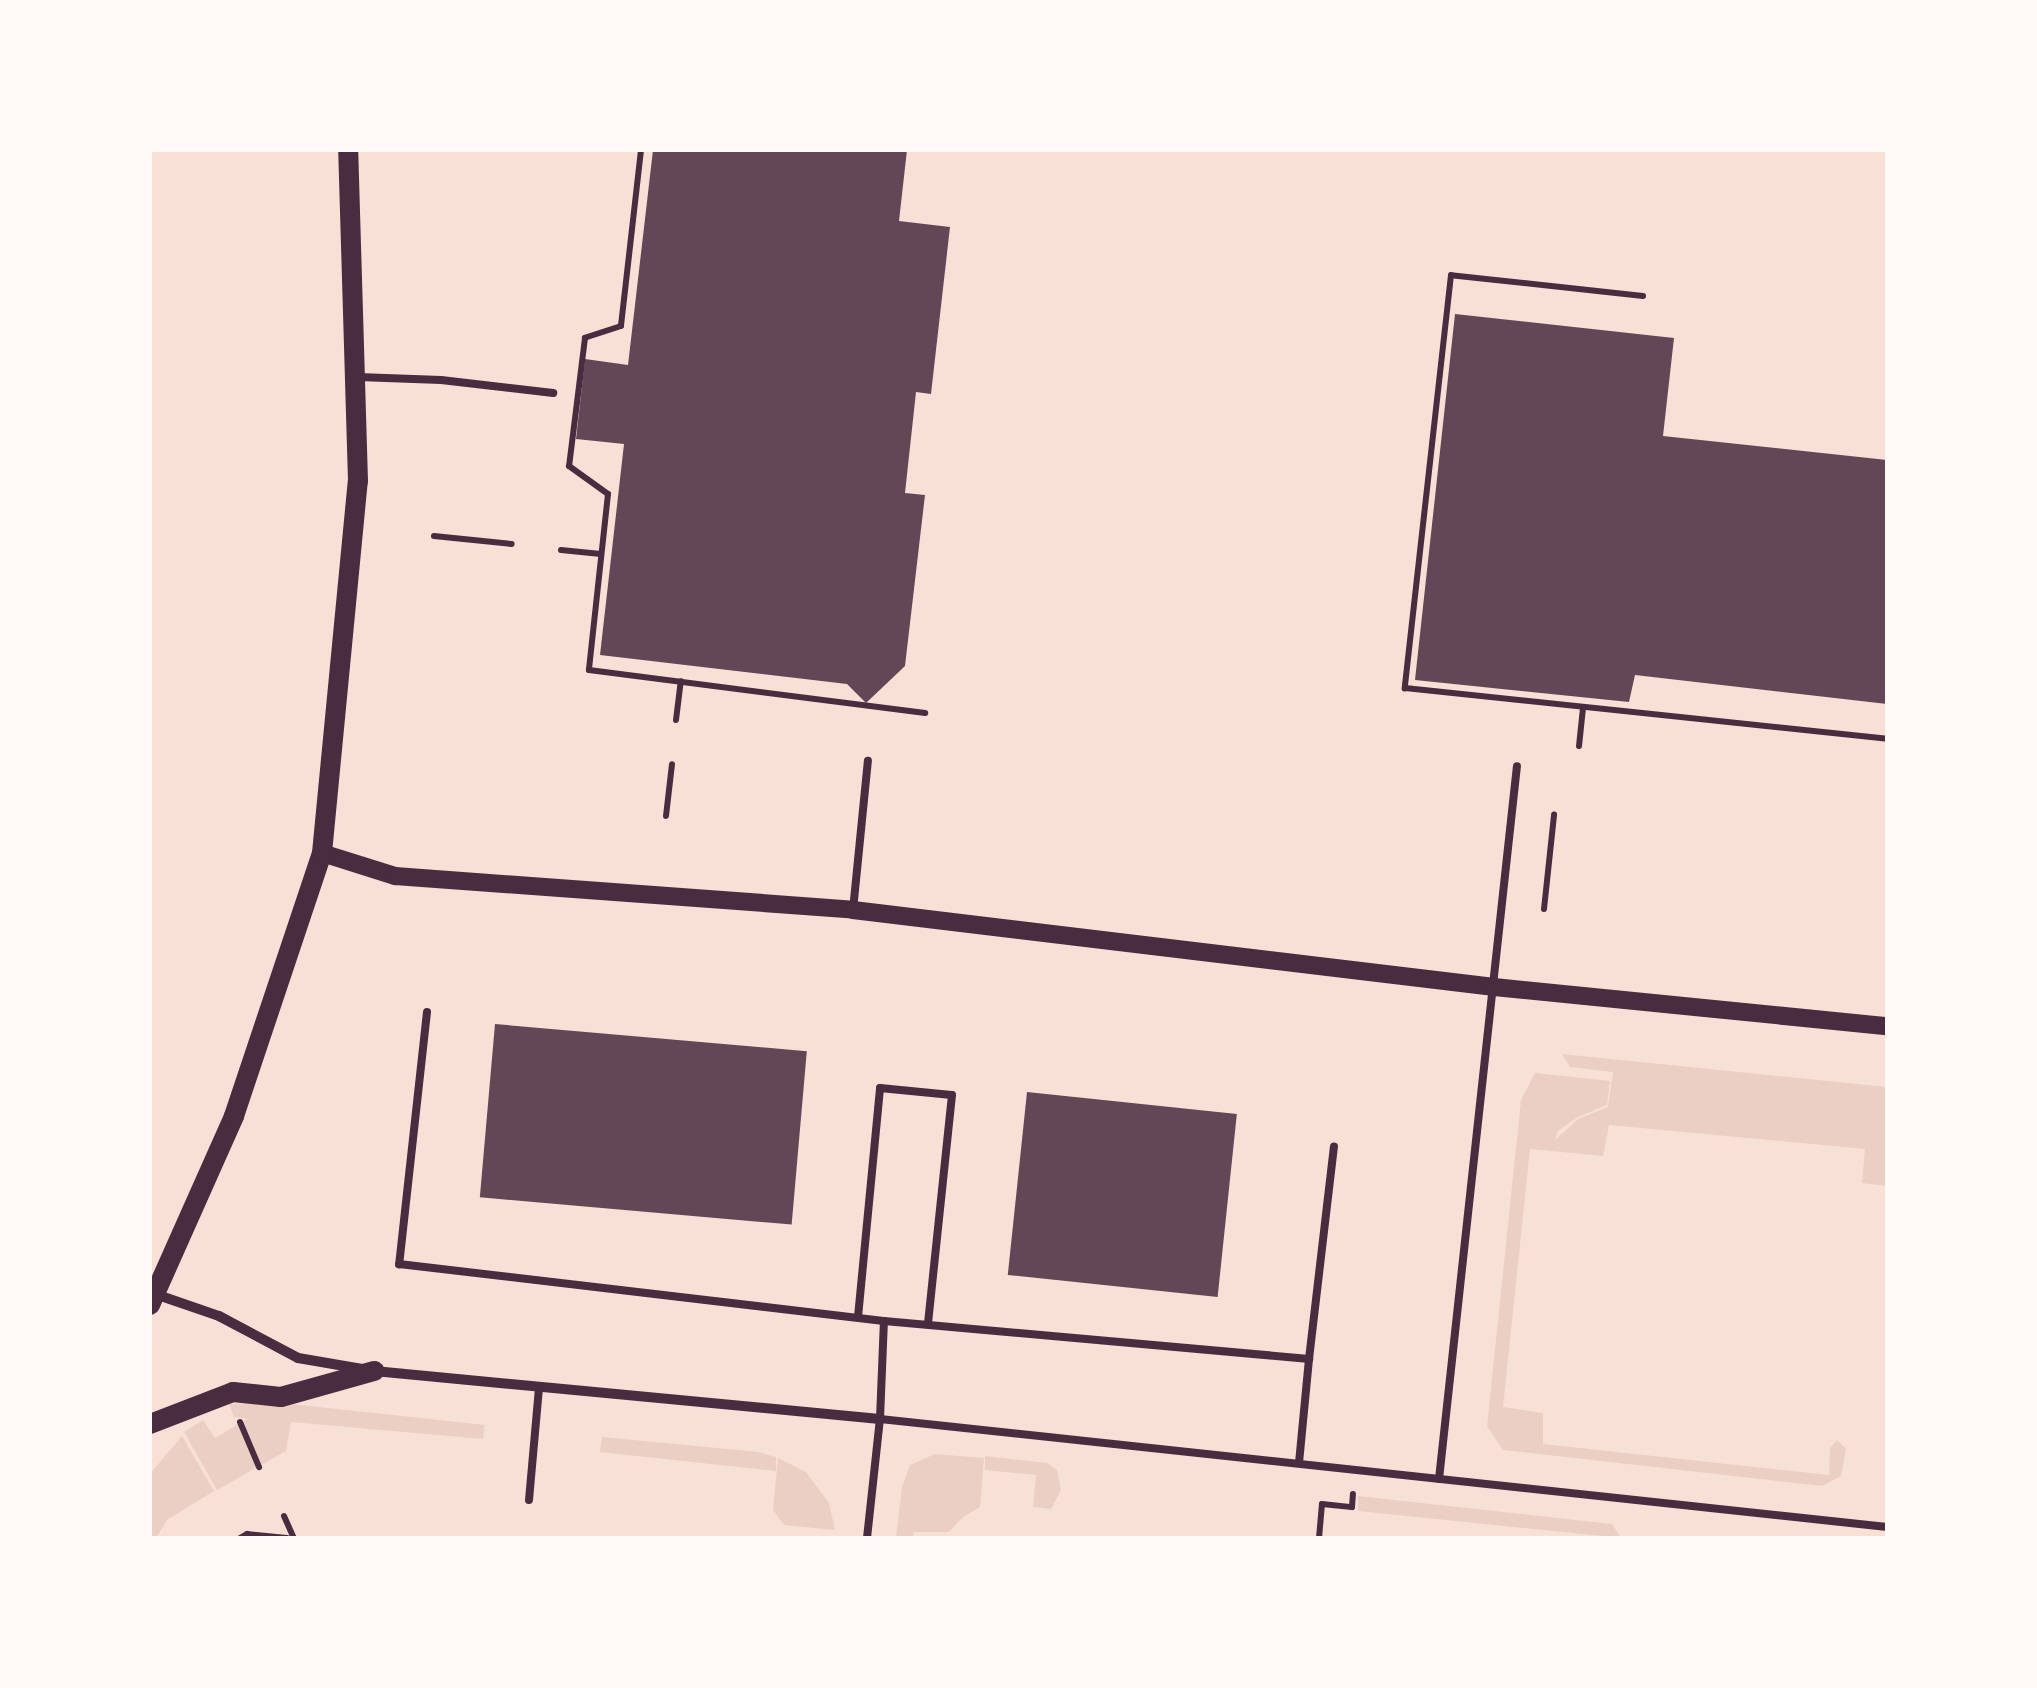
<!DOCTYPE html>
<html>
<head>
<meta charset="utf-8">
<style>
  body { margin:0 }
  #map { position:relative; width:2037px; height:1688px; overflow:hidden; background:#f7e1d7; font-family:Barlow,sans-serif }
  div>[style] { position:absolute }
  .green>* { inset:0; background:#ebcfc5 }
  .building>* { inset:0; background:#644757; transform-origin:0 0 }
  .path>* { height:6px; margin:-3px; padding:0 3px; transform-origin:3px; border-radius:3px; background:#4a2c40 }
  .service>* { height:8px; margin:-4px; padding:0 4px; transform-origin:4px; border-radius:4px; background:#4a2c40 }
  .minor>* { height:10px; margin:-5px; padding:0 5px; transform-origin:5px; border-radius:5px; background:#4a2c40 }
  .tertiary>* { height:18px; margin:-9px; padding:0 9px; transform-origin:9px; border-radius:9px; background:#4a2c40 }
  .secondary>* { height:20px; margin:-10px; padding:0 10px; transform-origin:10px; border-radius:10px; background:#4a2c40 }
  span { translate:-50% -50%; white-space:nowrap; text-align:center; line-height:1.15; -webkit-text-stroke:10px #fffaf5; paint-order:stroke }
  .frame { position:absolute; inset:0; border:152px solid #fffaf5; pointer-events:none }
</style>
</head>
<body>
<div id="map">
  <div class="green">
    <div style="clip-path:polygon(1562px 1054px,1887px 1087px,1887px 1186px,1862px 1183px,1865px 1149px,1609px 1125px,1603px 1156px,1530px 1149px,1503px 1407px,1543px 1413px,1543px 1444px,1829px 1475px,1830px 1448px,1837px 1440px,1846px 1449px,1841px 1476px,1822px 1486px,1503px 1450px,1487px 1426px,1521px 1100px,1535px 1073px,1610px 1081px,1607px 1105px,1578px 1117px,1558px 1131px,1555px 1140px,1578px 1119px,1608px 1107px,1613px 1072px,1570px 1067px)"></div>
    <div style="clip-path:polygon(273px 1402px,485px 1425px,483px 1439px,291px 1422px,286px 1451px,217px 1490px,184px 1432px,203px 1420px,215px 1438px,247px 1419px,234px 1417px,229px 1404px)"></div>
    <div style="clip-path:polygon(182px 1436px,214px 1491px,167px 1520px,156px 1538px,150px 1538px,150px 1474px)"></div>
    <div style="clip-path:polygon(602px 1437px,759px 1452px,776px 1457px,776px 1471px,600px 1452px)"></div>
    <div style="clip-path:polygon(935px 1454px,984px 1458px,980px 1507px,963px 1517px,949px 1532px,914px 1532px,913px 1538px,896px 1538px,902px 1487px,910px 1465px)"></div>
    <div style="clip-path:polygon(985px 1456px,1047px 1463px,1057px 1470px,1061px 1490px,1051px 1509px,1033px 1507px,1036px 1475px,985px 1470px)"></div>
    <div style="clip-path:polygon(778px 1458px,806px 1472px,829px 1503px,835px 1530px,784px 1525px,773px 1510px)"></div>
    <div style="clip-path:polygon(1358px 1496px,1612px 1524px,1621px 1538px,1358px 1511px)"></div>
  </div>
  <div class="building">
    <div style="clip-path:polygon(653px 150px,907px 150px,899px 221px,950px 227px,931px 394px,916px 392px,905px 493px,925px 495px,905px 666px,866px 703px,847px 684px,600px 655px,624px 444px,576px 439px,585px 359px,628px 365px)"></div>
    <div style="clip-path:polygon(1455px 314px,1674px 338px,1663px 436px,1887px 460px,1887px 704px,1635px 675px,1629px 702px,1415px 680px)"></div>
    <div style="left:495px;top:1024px;width:313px;height:174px;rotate:5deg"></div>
    <div style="left:1027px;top:1092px;width:211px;height:184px;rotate:6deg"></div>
  </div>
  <div class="path">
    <div style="left:641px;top:150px;width:177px;rotate:96.5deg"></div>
    <div style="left:621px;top:326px;width:38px;rotate:162deg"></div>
    <div style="left:585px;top:338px;width:129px;rotate:97.1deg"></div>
    <div style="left:569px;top:466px;width:48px;rotate:35.7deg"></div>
    <div style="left:608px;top:494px;width:177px;rotate:96.2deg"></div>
    <div style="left:589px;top:670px;width:339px;rotate:7.3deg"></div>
    <div style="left:1643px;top:296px;width:193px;rotate:-173.8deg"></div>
    <div style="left:1451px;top:275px;width:416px;rotate:96.4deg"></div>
    <div style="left:1405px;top:688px;width:485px;rotate:6deg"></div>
    <div style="left:434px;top:536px;width:78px;rotate:5.9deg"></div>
    <div style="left:561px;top:550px;width:40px;rotate:5.7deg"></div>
    <div style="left:676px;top:720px;width:39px;rotate:-83deg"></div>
    <div style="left:1579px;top:746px;width:39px;rotate:-84deg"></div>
    <div style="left:666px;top:816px;width:52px;rotate:-83.4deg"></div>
    <div style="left:1544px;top:909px;width:95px;rotate:-83.9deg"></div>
    <div style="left:240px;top:1422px;width:49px;rotate:67.1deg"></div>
    <div style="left:284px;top:1516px;width:24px;rotate:66deg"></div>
    <div style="left:240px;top:1538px;width:8px;rotate:-30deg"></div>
    <div style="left:247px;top:1534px;width:40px;rotate:5.7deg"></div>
    <div style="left:1319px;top:1538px;width:34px;rotate:-85deg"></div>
    <div style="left:1322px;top:1504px;width:30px;rotate:6deg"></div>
    <div style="left:1352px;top:1507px;width:13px;rotate:-86deg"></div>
  </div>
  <div class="service">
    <div style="left:358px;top:377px;width:83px;rotate:2.1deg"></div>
    <div style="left:441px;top:380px;width:113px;rotate:6.6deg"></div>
    <div style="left:853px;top:910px;width:150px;rotate:-84.3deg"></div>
    <div style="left:427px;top:1012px;width:254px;rotate:96.3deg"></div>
    <div style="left:399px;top:1264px;width:488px;rotate:6.7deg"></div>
    <div style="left:858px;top:1317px;width:230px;rotate:-84.5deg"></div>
    <div style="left:880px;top:1088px;width:72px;rotate:5.6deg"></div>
    <div style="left:952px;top:1095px;width:230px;rotate:96deg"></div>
    <div style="left:1309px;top:1359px;width:214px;rotate:-83.3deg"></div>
    <div style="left:880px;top:1419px;width:98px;rotate:-87.7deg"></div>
    <div style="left:884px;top:1321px;width:427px;rotate:5.1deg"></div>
    <div style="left:1309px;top:1359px;width:103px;rotate:95.5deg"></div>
    <div style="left:1439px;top:1479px;width:717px;rotate:-83.76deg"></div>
    <div style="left:529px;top:1500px;width:111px;rotate:-84.9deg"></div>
    <div style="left:867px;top:1538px;width:120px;rotate:-83.8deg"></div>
    <div style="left:880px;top:1419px;width:1013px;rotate:6.12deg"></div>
  </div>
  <div class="minor">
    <div style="left:155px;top:1294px;width:68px;rotate:19deg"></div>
    <div style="left:219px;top:1316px;width:89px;rotate:28deg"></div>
    <div style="left:298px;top:1358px;width:77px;rotate:9.7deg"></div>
    <div style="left:374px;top:1371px;width:508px;rotate:5.42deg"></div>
  </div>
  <div class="tertiary">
    <div style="left:322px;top:853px;width:77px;rotate:17.5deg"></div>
    <div style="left:395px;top:876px;width:459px;rotate:4.2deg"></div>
    <div style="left:853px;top:910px;width:646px;rotate:6.85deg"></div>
    <div style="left:1494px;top:987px;width:395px;rotate:5.7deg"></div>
  </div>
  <div class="secondary">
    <div style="left:150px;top:1305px;width:207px;rotate:-66deg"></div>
    <div style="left:234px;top:1116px;width:277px;rotate:-71.5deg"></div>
    <div style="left:322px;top:853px;width:374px;rotate:-84.5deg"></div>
    <div style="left:358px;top:481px;width:331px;rotate:-91.7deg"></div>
    <div style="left:150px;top:1424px;width:89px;rotate:-21.1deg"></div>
    <div style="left:233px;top:1392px;width:48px;rotate:5.9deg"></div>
    <div style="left:281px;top:1397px;width:97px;rotate:-15.6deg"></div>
  </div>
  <div class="frame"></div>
</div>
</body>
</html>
